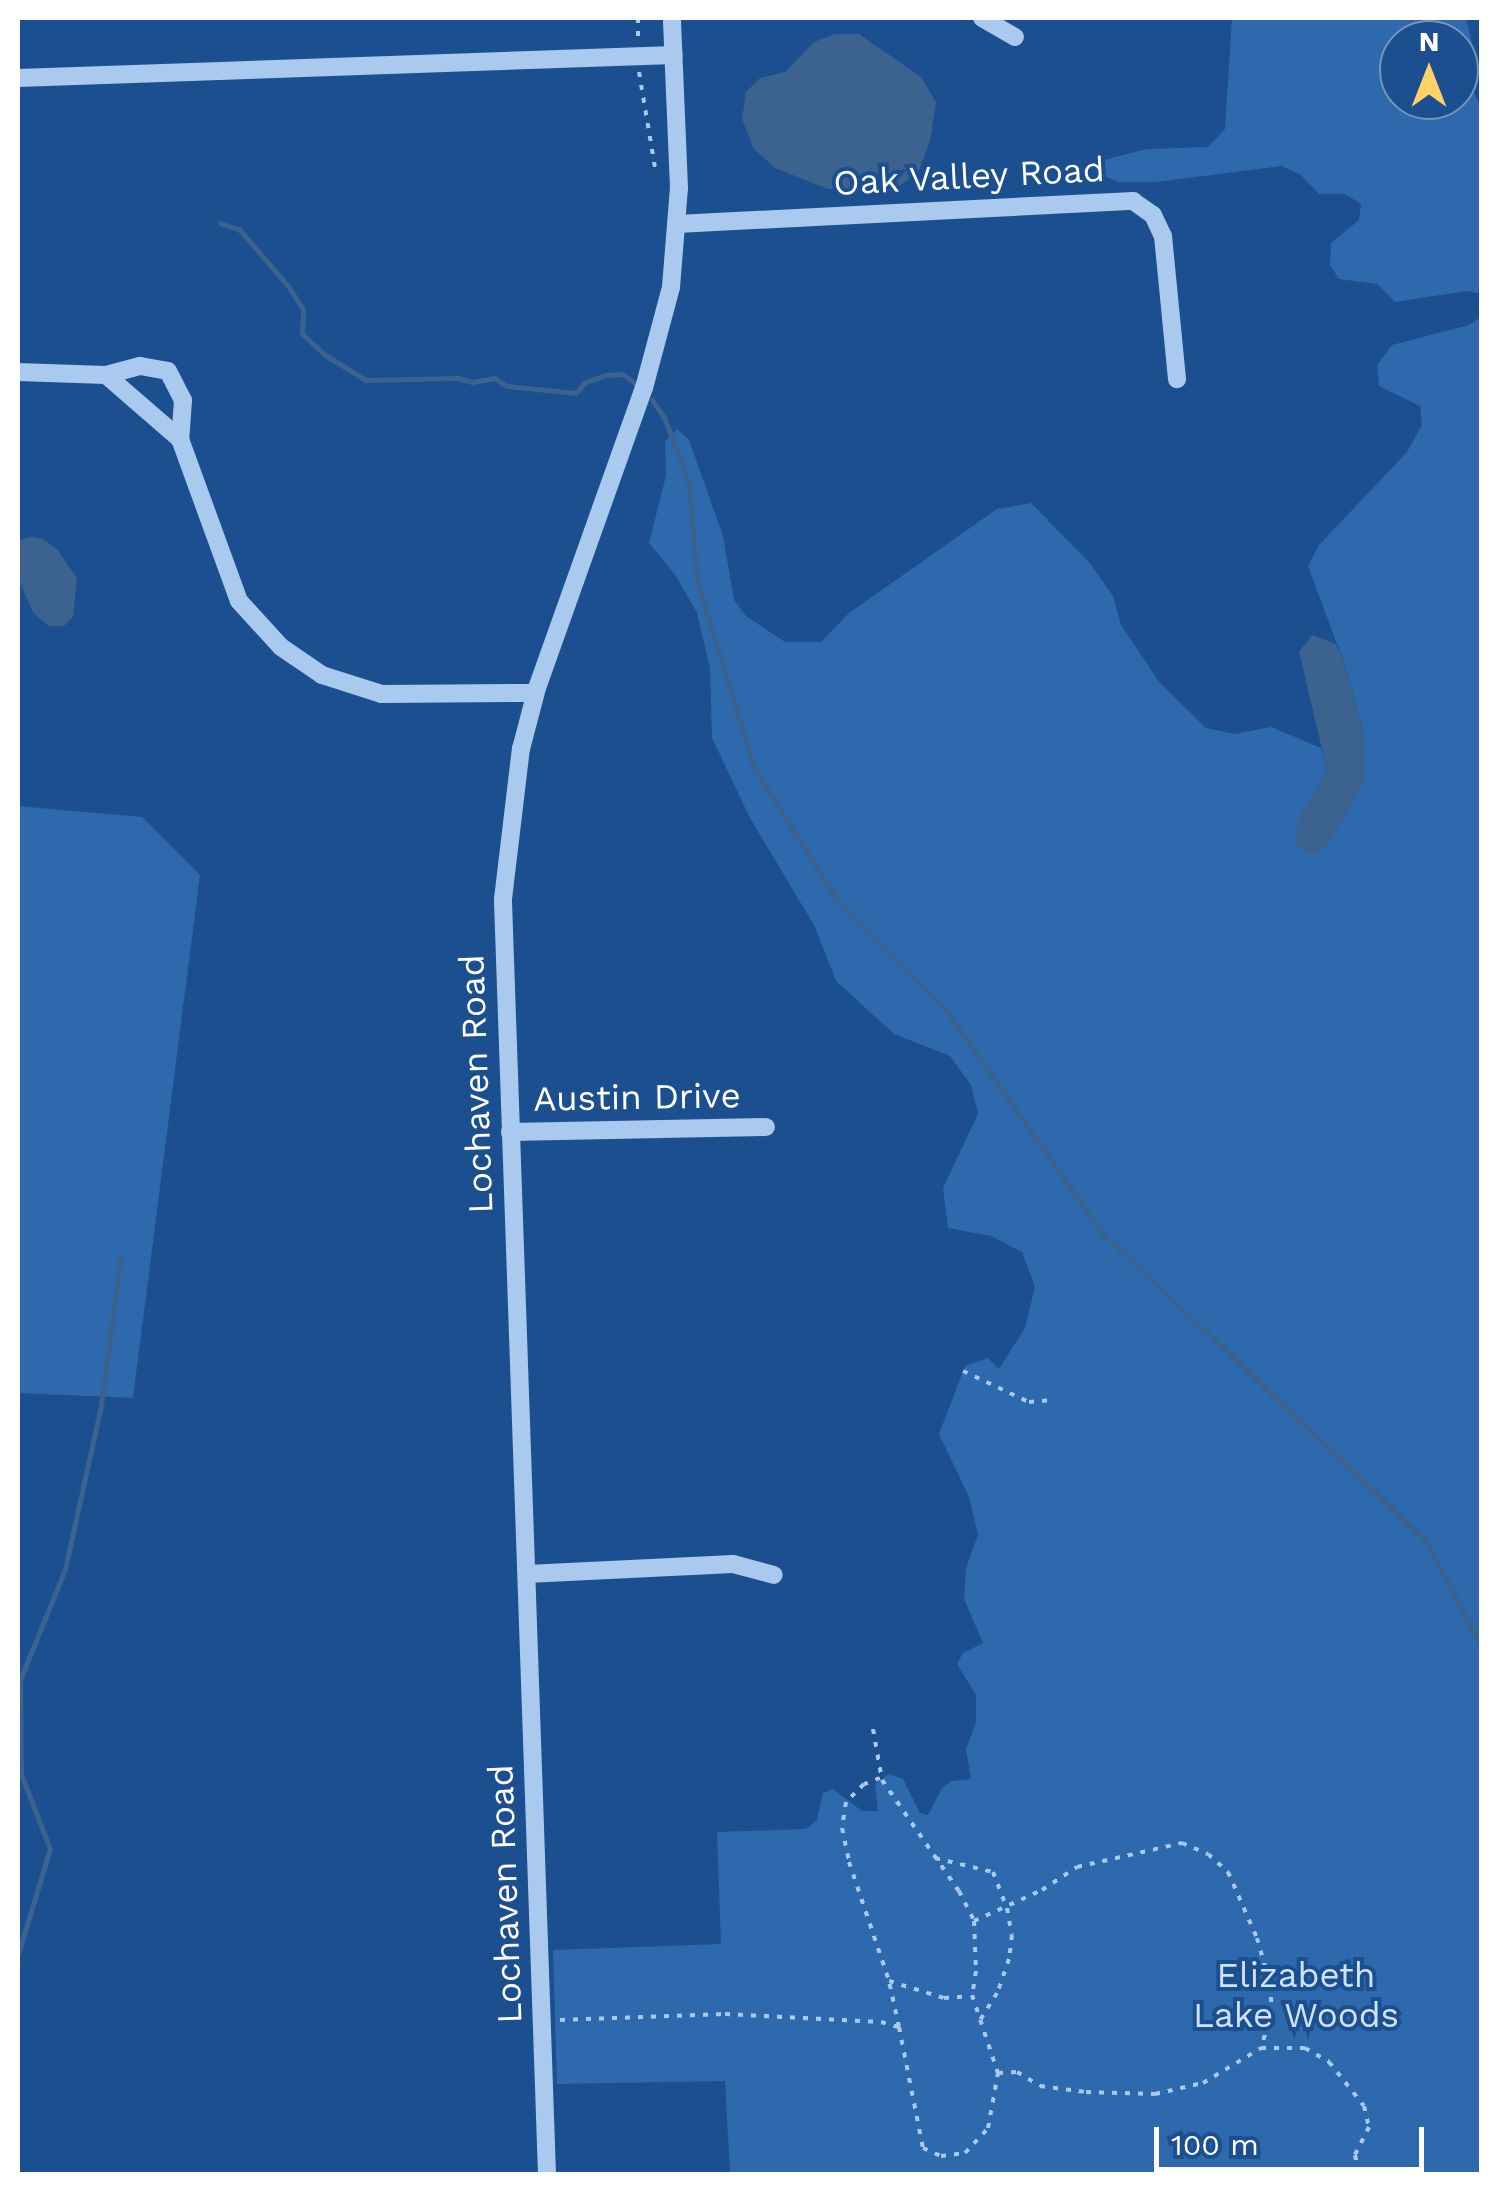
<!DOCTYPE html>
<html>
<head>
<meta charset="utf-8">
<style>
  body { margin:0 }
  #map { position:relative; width:1499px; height:2192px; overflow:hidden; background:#1b4f8f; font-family:"Work Sans",sans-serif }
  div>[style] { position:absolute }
  .green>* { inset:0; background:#2e69ad }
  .water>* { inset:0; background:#3c6290 }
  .stream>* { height:5px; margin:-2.5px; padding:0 2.5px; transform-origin:2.5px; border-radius:2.5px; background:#3c6290 }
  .path>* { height:4px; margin-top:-2px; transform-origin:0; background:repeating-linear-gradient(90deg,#a9c9ee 0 5px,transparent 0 13px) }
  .minor>* { height:18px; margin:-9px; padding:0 9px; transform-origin:9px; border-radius:9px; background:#a9c9ee }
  span { translate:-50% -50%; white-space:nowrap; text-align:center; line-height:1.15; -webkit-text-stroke:8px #1b4f8f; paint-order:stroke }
  .street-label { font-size:35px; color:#fff }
  .park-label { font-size:35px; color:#cfe3fa }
  .frame { position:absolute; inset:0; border:20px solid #fff; pointer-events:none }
  .north { position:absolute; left:1379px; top:20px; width:100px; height:100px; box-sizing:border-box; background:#1b4f8f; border:2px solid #7695bc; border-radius:50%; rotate:0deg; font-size:28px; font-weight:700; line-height:40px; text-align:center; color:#fff }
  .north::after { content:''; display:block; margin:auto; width:35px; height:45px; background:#ffd166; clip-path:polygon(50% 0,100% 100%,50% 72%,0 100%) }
  .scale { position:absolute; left:1154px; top:2127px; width:270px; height:45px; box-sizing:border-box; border:5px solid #fff; border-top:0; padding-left:12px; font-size:30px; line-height:35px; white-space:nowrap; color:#fff; -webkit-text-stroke:8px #1b4f8f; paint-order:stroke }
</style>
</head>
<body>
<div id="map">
  <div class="green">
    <div style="clip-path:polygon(evenodd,1232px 18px,1466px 18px,1474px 50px,1470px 84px,1481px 108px,1481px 294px,1467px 291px,1395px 302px,1377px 284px,1339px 279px,1330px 265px,1331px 243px,1359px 220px,1361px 204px,1345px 194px,1319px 194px,1301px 175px,1282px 166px,1156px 182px,1119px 182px,1101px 175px,1104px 160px,1147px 149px,1208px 147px,1225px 129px,1232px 18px,1399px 40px,1459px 40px,1459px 100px,1399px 100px,1399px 40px)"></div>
    <div style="clip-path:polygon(1481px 317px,1481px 2174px,730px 2174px,725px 2081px,557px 2084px,553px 1950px,721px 1944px,717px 1832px,806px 1829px,817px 1820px,823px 1793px,833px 1789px,862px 1811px,878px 1811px,875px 1784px,889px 1774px,903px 1779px,920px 1813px,928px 1815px,942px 1788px,952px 1781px,971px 1779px,966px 1749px,976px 1723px,976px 1695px,957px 1664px,963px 1653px,983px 1643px,964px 1599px,966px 1568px,978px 1535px,969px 1497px,939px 1434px,965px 1366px,988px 1358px,999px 1369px,1025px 1328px,1035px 1287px,1022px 1252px,991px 1236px,948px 1228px,943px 1188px,978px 1114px,971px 1085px,950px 1056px,894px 1034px,836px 981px,815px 927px,750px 818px,712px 738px,710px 668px,697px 613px,676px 576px,649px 543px,666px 476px,665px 441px,677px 429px,689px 440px,723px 536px,734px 600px,746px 616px,785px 642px,821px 642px,849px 613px,997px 509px,1031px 503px,1089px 562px,1113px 596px,1121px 625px,1160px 683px,1206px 728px,1235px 734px,1271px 727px,1321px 748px,1327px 770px,1297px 823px,1364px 733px,1347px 671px,1308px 566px,1319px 545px,1407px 452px,1422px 425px,1420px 406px,1379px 386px,1377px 365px,1392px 345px,1469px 325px)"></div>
    <div style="clip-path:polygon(18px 806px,142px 817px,200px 875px,133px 1398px,18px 1393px)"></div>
  </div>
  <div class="water">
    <div style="clip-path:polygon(835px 34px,859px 34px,921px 77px,936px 102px,930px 141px,918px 173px,896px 188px,828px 189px,775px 168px,754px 149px,742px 119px,746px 92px,760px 78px,785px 72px,814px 42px)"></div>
    <div style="clip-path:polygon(31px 537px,43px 539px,57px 549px,77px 578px,73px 617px,64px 626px,49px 626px,34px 614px,18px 579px,18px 546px,20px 540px)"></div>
    <div style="clip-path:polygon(1312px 635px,1336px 644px,1347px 671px,1364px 733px,1364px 783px,1329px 843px,1310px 855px,1296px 844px,1297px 823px,1327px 770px,1299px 652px)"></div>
  </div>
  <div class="stream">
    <div style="left:220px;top:223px;width:21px;rotate:19deg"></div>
    <div style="left:240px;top:230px;width:74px;rotate:49.4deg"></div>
    <div style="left:288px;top:286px;width:27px;rotate:57deg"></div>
    <div style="left:303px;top:309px;width:25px;rotate:92deg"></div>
    <div style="left:302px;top:334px;width:31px;rotate:42deg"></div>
    <div style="left:325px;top:355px;width:48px;rotate:31.4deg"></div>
    <div style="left:366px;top:380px;width:92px;rotate:-1.2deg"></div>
    <div style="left:458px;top:378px;width:15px;rotate:16deg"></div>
    <div style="left:472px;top:382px;width:22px;rotate:-10deg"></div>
    <div style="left:494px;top:378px;width:15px;rotate:32deg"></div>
    <div style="left:507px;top:386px;width:69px;rotate:5.8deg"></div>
    <div style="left:576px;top:393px;width:13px;rotate:-51deg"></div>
    <div style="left:584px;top:383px;width:22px;rotate:-21deg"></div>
    <div style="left:605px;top:375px;width:17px;rotate:-3deg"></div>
    <div style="left:622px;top:374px;width:16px;rotate:35deg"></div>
    <div style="left:652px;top:400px;width:21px;rotate:55deg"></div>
    <div style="left:664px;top:417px;width:71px;rotate:69.3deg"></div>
    <div style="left:689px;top:483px;width:98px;rotate:85.3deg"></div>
    <div style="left:697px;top:581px;width:195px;rotate:73deg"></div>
    <div style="left:754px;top:767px;width:155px;rotate:58deg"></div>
    <div style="left:836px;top:898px;width:157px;rotate:45.5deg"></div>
    <div style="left:946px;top:1010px;width:274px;rotate:55deg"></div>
    <div style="left:1103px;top:1234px;width:447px;rotate:43.5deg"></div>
    <div style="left:1427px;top:1542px;width:120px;rotate:62.8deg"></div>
    <div style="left:18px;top:1954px;width:110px;rotate:-73.1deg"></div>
    <div style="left:50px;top:1849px;width:80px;rotate:-111.1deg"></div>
    <div style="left:21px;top:1774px;width:94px;rotate:-90.6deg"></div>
    <div style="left:20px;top:1680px;width:120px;rotate:-67.9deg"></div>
    <div style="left:65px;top:1569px;width:168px;rotate:-77.6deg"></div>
    <div style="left:101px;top:1405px;width:150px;rotate:-82.4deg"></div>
  </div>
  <div class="path">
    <div style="left:638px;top:18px;width:20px;rotate:90deg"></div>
    <div style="left:639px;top:72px;width:97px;rotate:80.5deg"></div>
    <div style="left:963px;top:1371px;width:73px;rotate:25.2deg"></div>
    <div style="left:1029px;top:1402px;width:24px;rotate:-5deg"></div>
    <div style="left:873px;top:1729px;width:52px;rotate:80deg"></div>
    <div style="left:882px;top:1780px;width:135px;rotate:55.3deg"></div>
    <div style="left:959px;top:1891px;width:34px;rotate:63deg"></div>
    <div style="left:974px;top:1921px;width:50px;rotate:87.7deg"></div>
    <div style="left:976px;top:1971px;width:24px;rotate:99deg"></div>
    <div style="left:972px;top:1995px;width:82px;rotate:71.6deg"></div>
    <div style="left:880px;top:1778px;width:17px;rotate:159deg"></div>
    <div style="left:864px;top:1784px;width:25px;rotate:135deg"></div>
    <div style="left:846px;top:1802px;width:26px;rotate:99deg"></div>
    <div style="left:842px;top:1828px;width:35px;rotate:78deg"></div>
    <div style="left:849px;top:1862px;width:126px;rotate:71.4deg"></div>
    <div style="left:935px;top:1858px;width:60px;rotate:13.6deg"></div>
    <div style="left:993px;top:1872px;width:39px;rotate:69deg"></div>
    <div style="left:1007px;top:1908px;width:27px;rotate:80deg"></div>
    <div style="left:1012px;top:1935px;width:24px;rotate:97deg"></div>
    <div style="left:1009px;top:1959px;width:36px;rotate:109deg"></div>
    <div style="left:997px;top:1993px;width:34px;rotate:122deg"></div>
    <div style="left:974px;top:1921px;width:75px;rotate:-24.5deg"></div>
    <div style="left:1042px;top:1890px;width:42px;rotate:-33.3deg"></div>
    <div style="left:1077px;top:1867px;width:108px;rotate:-12.9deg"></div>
    <div style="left:1182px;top:1843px;width:28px;rotate:23deg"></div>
    <div style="left:1208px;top:1854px;width:27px;rotate:42deg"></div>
    <div style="left:1228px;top:1872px;width:72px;rotate:66.3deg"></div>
    <div style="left:1257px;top:1938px;width:48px;rotate:74.2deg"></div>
    <div style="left:1270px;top:1984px;width:26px;rotate:86deg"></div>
    <div style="left:1272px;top:2010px;width:40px;rotate:106deg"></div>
    <div style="left:560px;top:2020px;width:165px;rotate:-2.1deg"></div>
    <div style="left:725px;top:2014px;width:156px;rotate:2.9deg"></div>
    <div style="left:881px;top:2022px;width:19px;rotate:16deg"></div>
    <div style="left:899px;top:2027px;width:123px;rotate:78.8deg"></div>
    <div style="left:923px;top:2148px;width:20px;rotate:24deg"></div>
    <div style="left:941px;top:2156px;width:24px;rotate:-7deg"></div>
    <div style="left:965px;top:2153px;width:34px;rotate:-47deg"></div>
    <div style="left:988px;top:2128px;width:56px;rotate:-79.7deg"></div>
    <div style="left:998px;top:2073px;width:19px;rotate:-3deg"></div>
    <div style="left:1017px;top:2072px;width:27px;rotate:31deg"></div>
    <div style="left:1040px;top:2086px;width:46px;rotate:7.4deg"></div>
    <div style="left:1086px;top:2092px;width:69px;rotate:1.7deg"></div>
    <div style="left:1155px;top:2094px;width:49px;rotate:-12.9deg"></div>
    <div style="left:1203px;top:2083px;width:68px;rotate:-31.1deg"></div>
    <div style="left:1261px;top:2048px;width:44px"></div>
    <div style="left:1305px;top:2048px;width:28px;rotate:30deg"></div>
    <div style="left:1329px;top:2062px;width:56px;rotate:51.5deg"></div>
    <div style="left:1364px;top:2106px;width:22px;rotate:77deg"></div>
    <div style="left:1369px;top:2127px;width:31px;rotate:117deg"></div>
    <div style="left:1355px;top:2155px;width:19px;rotate:78deg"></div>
    <div style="left:899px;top:2027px;width:47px;rotate:-102.3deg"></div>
    <div style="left:889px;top:1981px;width:58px;rotate:17.2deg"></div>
    <div style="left:944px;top:1998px;width:26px;rotate:-4deg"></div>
  </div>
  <div class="minor">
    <div style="left:982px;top:18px;width:38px;rotate:30deg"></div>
    <div style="left:18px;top:78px;width:656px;rotate:-2.01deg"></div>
    <div style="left:677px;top:224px;width:457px;rotate:-2.9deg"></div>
    <div style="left:1133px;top:201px;width:24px;rotate:35deg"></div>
    <div style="left:1153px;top:215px;width:23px;rotate:65deg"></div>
    <div style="left:1163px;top:236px;width:144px;rotate:84.4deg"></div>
    <div style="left:18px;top:372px;width:88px;rotate:2deg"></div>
    <div style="left:106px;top:375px;width:98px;rotate:40.9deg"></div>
    <div style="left:180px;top:439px;width:172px;rotate:70deg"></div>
    <div style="left:239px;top:601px;width:62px;rotate:47.6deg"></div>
    <div style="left:281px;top:647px;width:50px;rotate:34.3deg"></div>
    <div style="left:322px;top:675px;width:63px;rotate:17.6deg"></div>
    <div style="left:382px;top:694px;width:153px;rotate:-0.4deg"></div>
    <div style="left:106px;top:375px;width:35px;rotate:-15deg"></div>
    <div style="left:140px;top:366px;width:28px;rotate:10deg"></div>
    <div style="left:168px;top:371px;width:33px;rotate:63deg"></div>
    <div style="left:183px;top:400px;width:39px;rotate:94deg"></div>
    <div style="left:510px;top:1132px;width:256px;rotate:-1.1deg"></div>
    <div style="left:527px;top:1574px;width:206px;rotate:-2.8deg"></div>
    <div style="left:733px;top:1564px;width:42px;rotate:15deg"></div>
    <div style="left:547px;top:2174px;width:1276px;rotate:-91.98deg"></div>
    <div style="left:503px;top:899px;width:151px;rotate:-83.2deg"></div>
    <div style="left:521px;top:749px;width:63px;rotate:-75.3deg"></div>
    <div style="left:537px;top:688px;width:319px;rotate:-70.4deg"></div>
    <div style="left:644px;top:388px;width:105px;rotate:-75deg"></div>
    <div style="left:671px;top:287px;width:99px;rotate:-85.4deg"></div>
    <div style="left:679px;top:188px;width:170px;rotate:-92.4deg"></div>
  </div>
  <div class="street-label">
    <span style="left:969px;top:176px;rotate:-3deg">Oak Valley Road</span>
    <span style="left:476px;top:1084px;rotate:-92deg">Lochaven Road</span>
    <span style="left:637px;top:1097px;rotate:-1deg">Austin Drive</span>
    <span style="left:505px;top:1894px;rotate:-92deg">Lochaven Road</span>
  </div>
  <div class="park-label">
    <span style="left:1296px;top:1995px">Elizabeth<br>Lake Woods</span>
  </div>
  <div class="frame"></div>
  <div class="north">N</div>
  <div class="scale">100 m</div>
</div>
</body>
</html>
